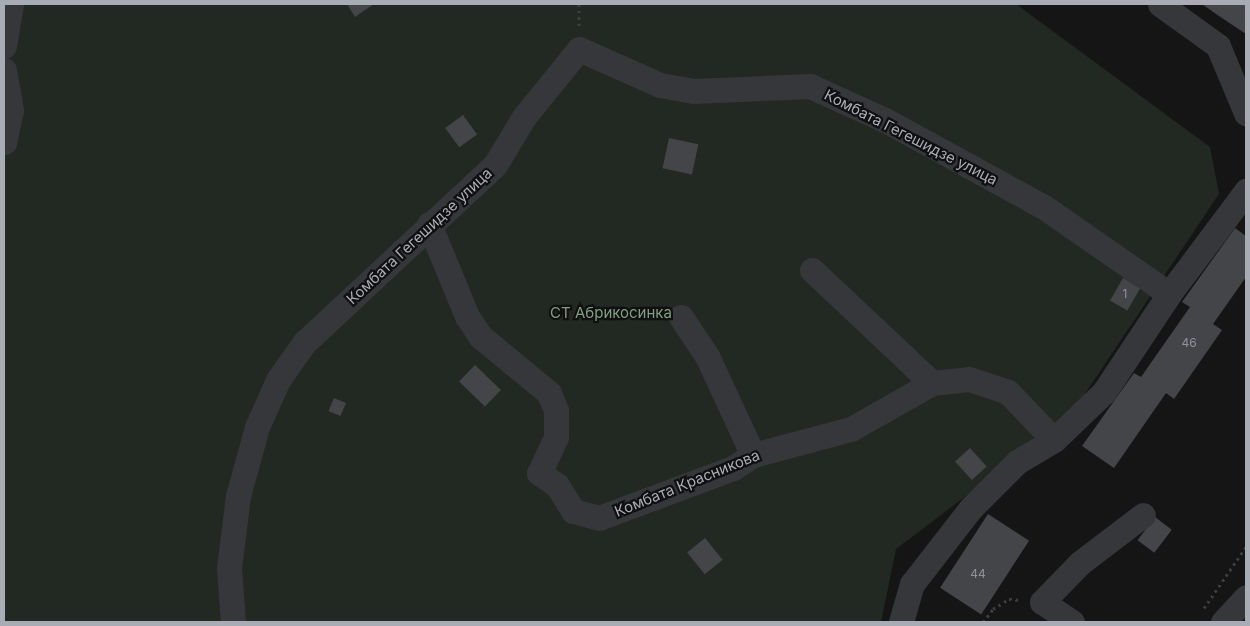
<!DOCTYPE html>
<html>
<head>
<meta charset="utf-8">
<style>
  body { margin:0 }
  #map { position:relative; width:1250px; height:626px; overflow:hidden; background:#151516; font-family:Inter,sans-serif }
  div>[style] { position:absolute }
  .green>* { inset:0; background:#212922 }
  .building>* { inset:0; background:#444549; transform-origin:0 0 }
  .path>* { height:3px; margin-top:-1.5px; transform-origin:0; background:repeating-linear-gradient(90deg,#3c3e42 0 2.5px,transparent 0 6.5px) }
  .minor>* { height:25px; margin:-12.5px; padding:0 12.5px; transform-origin:12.5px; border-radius:12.5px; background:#36373b }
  span { translate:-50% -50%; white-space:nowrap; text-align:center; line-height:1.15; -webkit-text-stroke:4.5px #101011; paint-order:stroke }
  .number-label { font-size:12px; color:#8e929a }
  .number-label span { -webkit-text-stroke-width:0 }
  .street-label { font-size:15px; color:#a7acb5 }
  .park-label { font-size:15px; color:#809f81 }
  .frame { position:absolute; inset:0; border:5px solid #a7acb5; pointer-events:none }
</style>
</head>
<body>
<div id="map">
  <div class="green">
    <div style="clip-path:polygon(4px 4px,1016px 4px,1210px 147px,1219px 194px,1068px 419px,896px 549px,881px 622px,4px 622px)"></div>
  </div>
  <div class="building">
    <div style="clip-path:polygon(347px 4px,374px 4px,355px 17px)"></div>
    <div style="clip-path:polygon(1202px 4px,1246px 4px,1246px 34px,1216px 14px)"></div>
    <div style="left:463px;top:115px;width:24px;height:22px;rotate:54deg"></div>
    <div style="left:669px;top:138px;width:30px;height:31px;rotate:12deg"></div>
    <div style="clip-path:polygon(1235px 228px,1246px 236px,1246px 277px,1213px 324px,1222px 330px,1174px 399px,1166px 393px,1114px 468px,1082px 446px,1134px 373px,1141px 377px,1190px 307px,1182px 302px)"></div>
    <div style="left:1123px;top:278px;width:20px;height:26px;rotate:30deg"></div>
    <div style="left:475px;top:365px;width:36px;height:23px;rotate:44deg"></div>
    <div style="left:334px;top:398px;width:13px;height:14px;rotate:23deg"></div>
    <div style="left:970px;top:448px;width:25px;height:20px;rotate:48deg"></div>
    <div style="left:988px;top:514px;width:49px;height:88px;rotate:33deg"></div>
    <div style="left:1155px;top:517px;width:21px;height:29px;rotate:37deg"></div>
    <div style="left:705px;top:538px;width:28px;height:23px;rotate:51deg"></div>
  </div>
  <div class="path">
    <div style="left:579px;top:4px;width:24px;rotate:90deg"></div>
    <div style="left:1204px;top:608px;width:74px;rotate:-55.5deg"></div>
    <div style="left:983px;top:622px;width:16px;rotate:-52deg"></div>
    <div style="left:993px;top:609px;width:19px;rotate:-32deg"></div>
    <div style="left:1009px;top:599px;width:11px;rotate:5deg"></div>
  </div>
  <div class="minor">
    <div style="left:1160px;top:4px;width:72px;rotate:35.9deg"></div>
    <div style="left:1218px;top:46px;width:73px;rotate:67.3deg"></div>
    <div style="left:4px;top:46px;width:43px;rotate:-80.5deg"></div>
    <div style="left:4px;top:70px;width:41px;rotate:80.1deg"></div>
    <div style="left:11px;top:110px;width:33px;rotate:102deg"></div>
    <div style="left:429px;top:224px;width:100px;rotate:67.6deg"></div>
    <div style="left:467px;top:316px;width:24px;rotate:57deg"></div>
    <div style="left:480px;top:336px;width:89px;rotate:39.6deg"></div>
    <div style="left:549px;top:393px;width:18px;rotate:68deg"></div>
    <div style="left:556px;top:410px;width:27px;rotate:90deg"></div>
    <div style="left:556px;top:437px;width:40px;rotate:115deg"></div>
    <div style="left:539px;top:473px;width:22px;rotate:34deg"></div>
    <div style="left:557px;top:485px;width:31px;rotate:58deg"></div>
    <div style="left:573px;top:511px;width:27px;rotate:15deg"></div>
    <div style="left:599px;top:518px;width:143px;rotate:-20.5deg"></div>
    <div style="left:733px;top:468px;width:24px;rotate:-33deg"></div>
    <div style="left:753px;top:455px;width:101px;rotate:-14.9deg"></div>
    <div style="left:851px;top:429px;width:93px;rotate:-29.6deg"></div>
    <div style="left:932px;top:383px;width:37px;rotate:-6deg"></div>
    <div style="left:969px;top:379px;width:41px;rotate:18.4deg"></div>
    <div style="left:1008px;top:392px;width:66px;rotate:46.2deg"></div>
    <div style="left:812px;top:270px;width:165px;rotate:43.3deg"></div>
    <div style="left:681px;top:317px;width:47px;rotate:56.3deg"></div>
    <div style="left:707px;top:356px;width:109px;rotate:65.1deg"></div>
    <div style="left:233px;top:622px;width:54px;rotate:-94.2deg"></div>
    <div style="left:229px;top:568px;width:73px;rotate:-82.9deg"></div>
    <div style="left:238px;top:496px;width:72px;rotate:-74.6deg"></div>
    <div style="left:257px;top:427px;width:51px;rotate:-65.9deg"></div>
    <div style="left:278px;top:380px;width:45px;rotate:-54.9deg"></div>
    <div style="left:304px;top:343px;width:261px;rotate:-43deg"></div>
    <div style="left:495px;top:165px;width:56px;rotate:-58.9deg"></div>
    <div style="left:524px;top:117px;width:87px;rotate:-51deg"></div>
    <div style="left:579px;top:49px;width:89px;rotate:24deg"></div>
    <div style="left:660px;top:85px;width:35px;rotate:10deg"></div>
    <div style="left:694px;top:91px;width:116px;rotate:-2.5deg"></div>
    <div style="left:810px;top:86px;width:82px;rotate:24.4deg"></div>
    <div style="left:885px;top:120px;width:181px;rotate:28.7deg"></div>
    <div style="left:1044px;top:207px;width:152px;rotate:34.8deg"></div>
    <div style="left:901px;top:622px;width:40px;rotate:-74deg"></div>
    <div style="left:912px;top:584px;width:96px;rotate:-52.2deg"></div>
    <div style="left:971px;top:508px;width:65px;rotate:-45deg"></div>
    <div style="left:1017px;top:462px;width:43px;rotate:-30.7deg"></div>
    <div style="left:1054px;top:440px;width:69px;rotate:-43.8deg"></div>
    <div style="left:1104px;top:392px;width:118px;rotate:-56.4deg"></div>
    <div style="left:1169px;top:294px;width:129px;rotate:-53.2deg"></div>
    <div style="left:1072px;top:622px;width:36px;rotate:-146deg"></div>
    <div style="left:1042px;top:602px;width:54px;rotate:-45.7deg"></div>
    <div style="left:1080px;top:563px;width:79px;rotate:-37.3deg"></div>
    <div style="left:1223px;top:622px;width:34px;rotate:-47deg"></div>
  </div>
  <div class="number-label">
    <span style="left:1125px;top:294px">1</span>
    <span style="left:1189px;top:343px">46</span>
    <span style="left:978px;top:574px">44</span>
  </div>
  <div class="street-label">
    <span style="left:911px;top:137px;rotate:27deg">Комбата Гегешидзе улица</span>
    <span style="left:419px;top:236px;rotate:-43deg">Комбата Гегешидзе улица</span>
    <span style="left:687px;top:483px;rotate:-22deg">Комбата Красникова</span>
  </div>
  <div class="park-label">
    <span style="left:611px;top:313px">СТ Абрикосинка</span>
  </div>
  <div class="frame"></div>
</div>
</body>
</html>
